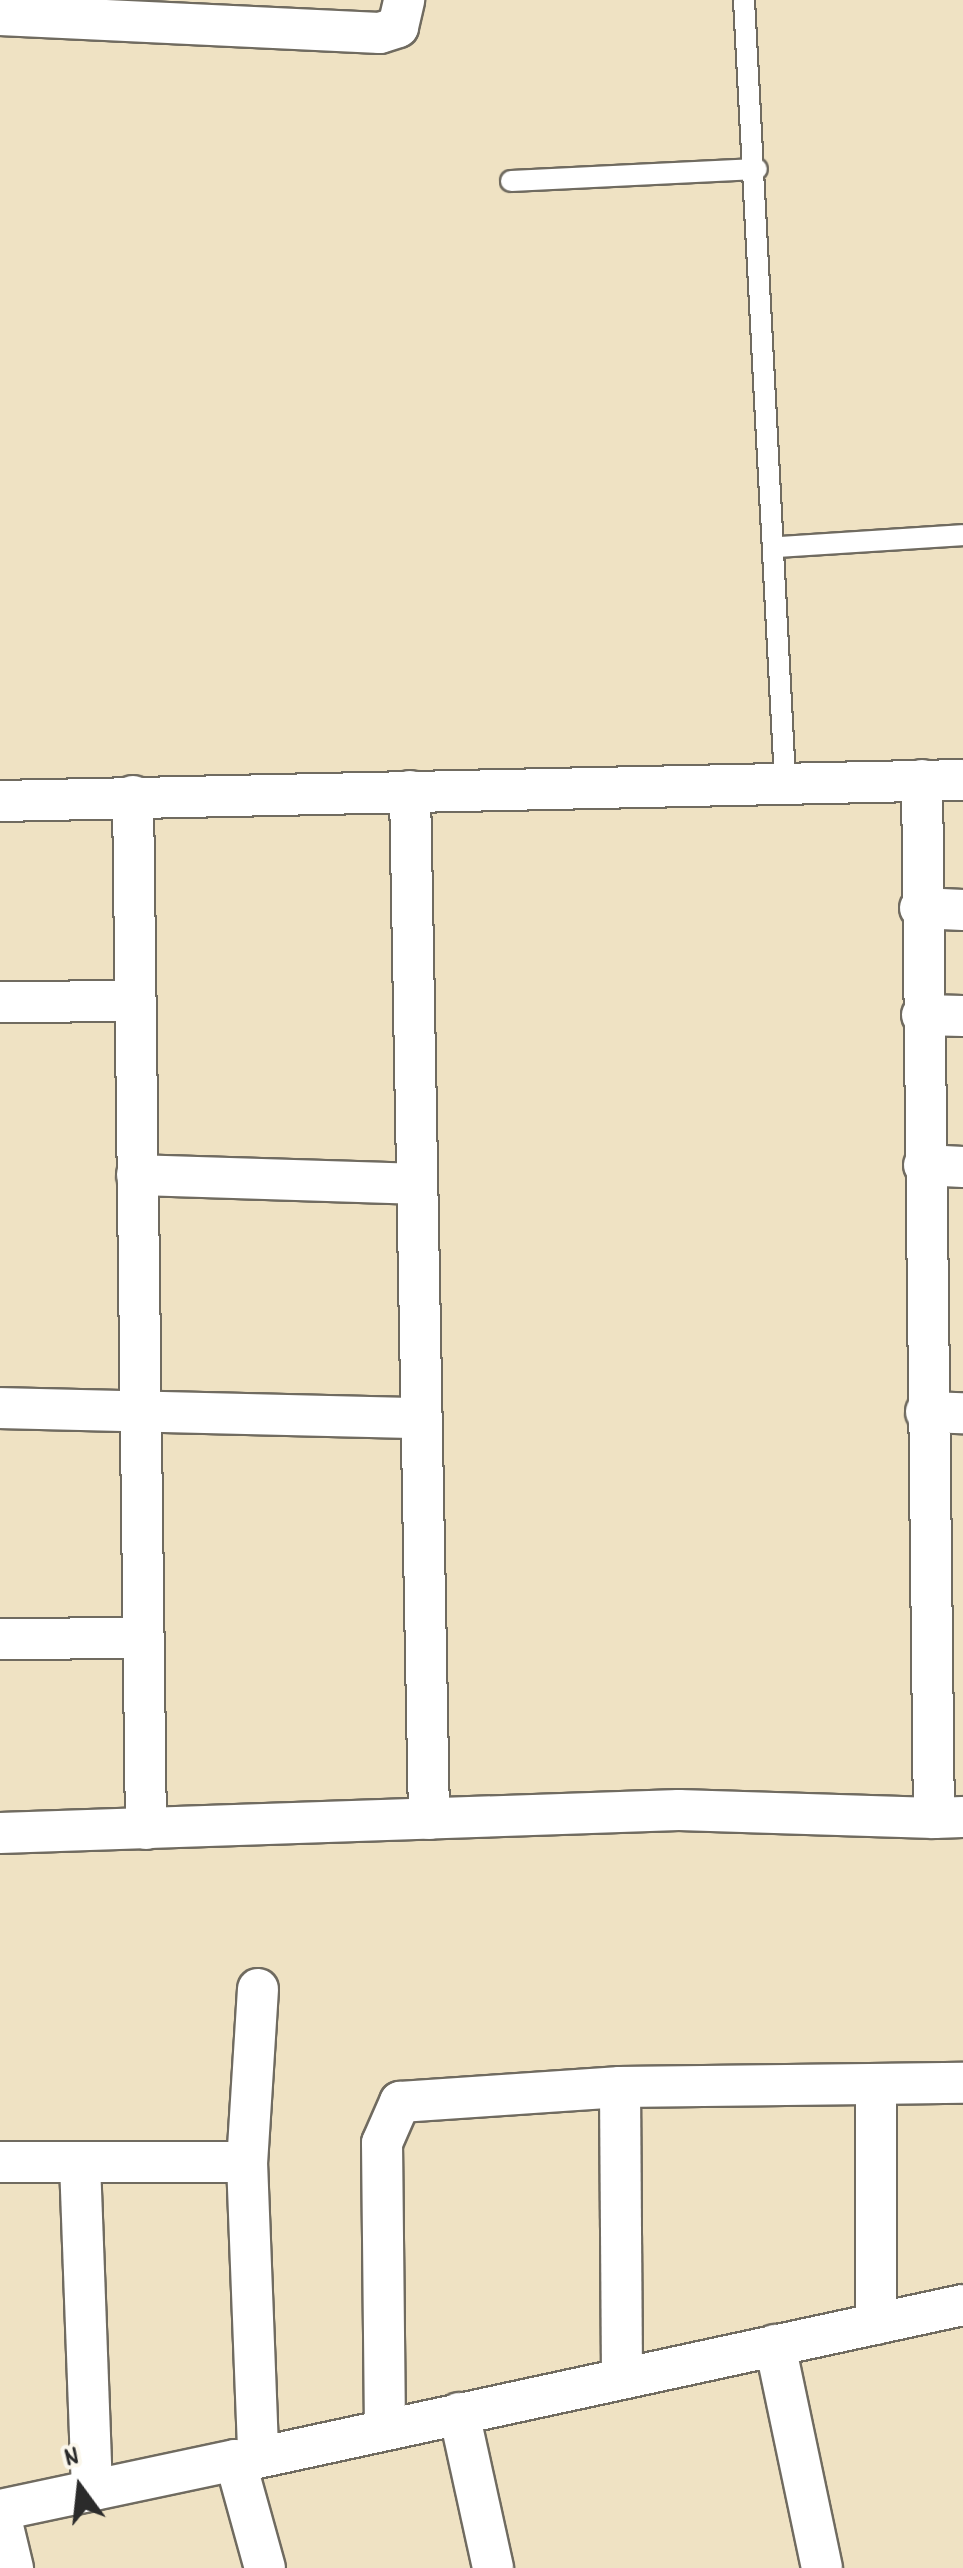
<!DOCTYPE html>
<html>
<head>
<meta charset="utf-8">
<style>
	body { margin:0 }
	#map { position:relative; width:963px; height:2568px; overflow:hidden; background:#efe2c3; font-family:Dekko,sans-serif }
	div>[style] { position:absolute }
	.roads { filter:drop-shadow(2px 0 #706b60) drop-shadow(-2px 0 #706b60) drop-shadow(0 2px #706b60) drop-shadow(0 -2px #706b60) }
	.lane>* { height:20px; margin:-10px; padding:0 10px; transform-origin:10px; border-radius:10px; background:#fff }
	.street>* { height:40px; margin:-20px; padding:0 20px; transform-origin:20px; border-radius:20px; background:#fff }
	span { translate:-50% -50%; white-space:nowrap; text-align:center; line-height:1.15; -webkit-text-stroke:8px #fbf7ec; paint-order:stroke }
	.north { position:absolute; left:30px; top:2438px; width:100px; height:100px; -webkit-text-stroke:8px #fbf7ec; paint-order:stroke; rotate:345deg; font-size:28px; font-weight:700; line-height:40px; text-align:center; color:#2b2b2b }
	.north::after { content:''; display:block; margin:auto; width:35px; height:45px; background:#2b2b2b; clip-path:polygon(50% 0,100% 100%,50% 72%,0 100%) }
</style>
</head>
<body>
<div id="map">
	<div class="roads">
		<div class="lane">
			<div style="left:744px;top:0;width:781px;rotate:86.99deg"></div>
			<div style="left:511px;top:181px;width:246px;rotate:-2.8deg"></div>
			<div style="left:779px;top:547px;width:184px;rotate:-3.7deg"></div>
		</div>
		<div class="street">
			<div style="left:0;top:15px;width:380px;rotate:2.7deg"></div>
			<div style="left:380px;top:33px;width:19px;rotate:-18deg"></div>
			<div style="left:398px;top:27px;width:28px;rotate:-77deg"></div>
			<div style="left:922px;top:780px;width:1038px;rotate:89.34deg"></div>
			<div style="left:934px;top:1818px;width:29px;rotate:-2deg"></div>
			<div style="left:410px;top:791px;width:1028px;rotate:88.94deg"></div>
			<div style="left:133px;top:796px;width:1033px;rotate:89.28deg"></div>
			<div style="left:0;top:801px;width:963px;rotate:-1.25deg"></div>
			<div style="left:920px;top:908px;width:43px;rotate:2.7deg"></div>
			<div style="left:0;top:1002px;width:135px;rotate:-0.4deg"></div>
			<div style="left:922px;top:1015px;width:41px;rotate:1.4deg"></div>
			<div style="left:924px;top:1165px;width:39px;rotate:3deg"></div>
			<div style="left:137px;top:1175px;width:280px;rotate:1.8deg"></div>
			<div style="left:0;top:1408px;width:422px;rotate:1.4deg"></div>
			<div style="left:926px;top:1412px;width:37px;rotate:2deg"></div>
			<div style="left:0;top:1639px;width:143px;rotate:-0.4deg"></div>
			<div style="left:0;top:1833px;width:679px;rotate:-1.94deg"></div>
			<div style="left:679px;top:1810px;width:255px;rotate:1.8deg"></div>
			<div style="left:258px;top:1989px;width:173px;rotate:93.6deg"></div>
			<div style="left:247px;top:2162px;width:291px;rotate:87.8deg"></div>
			<div style="left:620px;top:2087px;width:291px;rotate:89.6deg"></div>
			<div style="left:0;top:2162px;width:247px"></div>
			<div style="left:80px;top:2163px;width:328px;rotate:87.9deg"></div>
			<div style="left:876px;top:2324px;width:240px;rotate:-90deg"></div>
			<div style="left:775px;top:2345px;width:228px;rotate:78.1deg"></div>
			<div style="left:459px;top:2413px;width:159px;rotate:77.6deg"></div>
			<div style="left:385px;top:2429px;width:286px;rotate:-90.6deg"></div>
			<div style="left:382px;top:2143px;width:45px;rotate:-66.3deg"></div>
			<div style="left:400px;top:2102px;width:221px;rotate:-3.9deg"></div>
			<div style="left:620px;top:2087px;width:343px;rotate:-0.7deg"></div>
			<div style="left:239px;top:2462px;width:741px;rotate:-12.24deg"></div>
			<div style="left:0;top:2510px;width:240px;rotate:-12deg"></div>
			<div style="left:235px;top:2460px;width:112px;rotate:74.5deg"></div>
			<div style="left:0;top:2514px;width:56px;rotate:76.5deg"></div>
		</div>
	</div>
	<div class="north">N</div>
</div>
</body>
</html>
